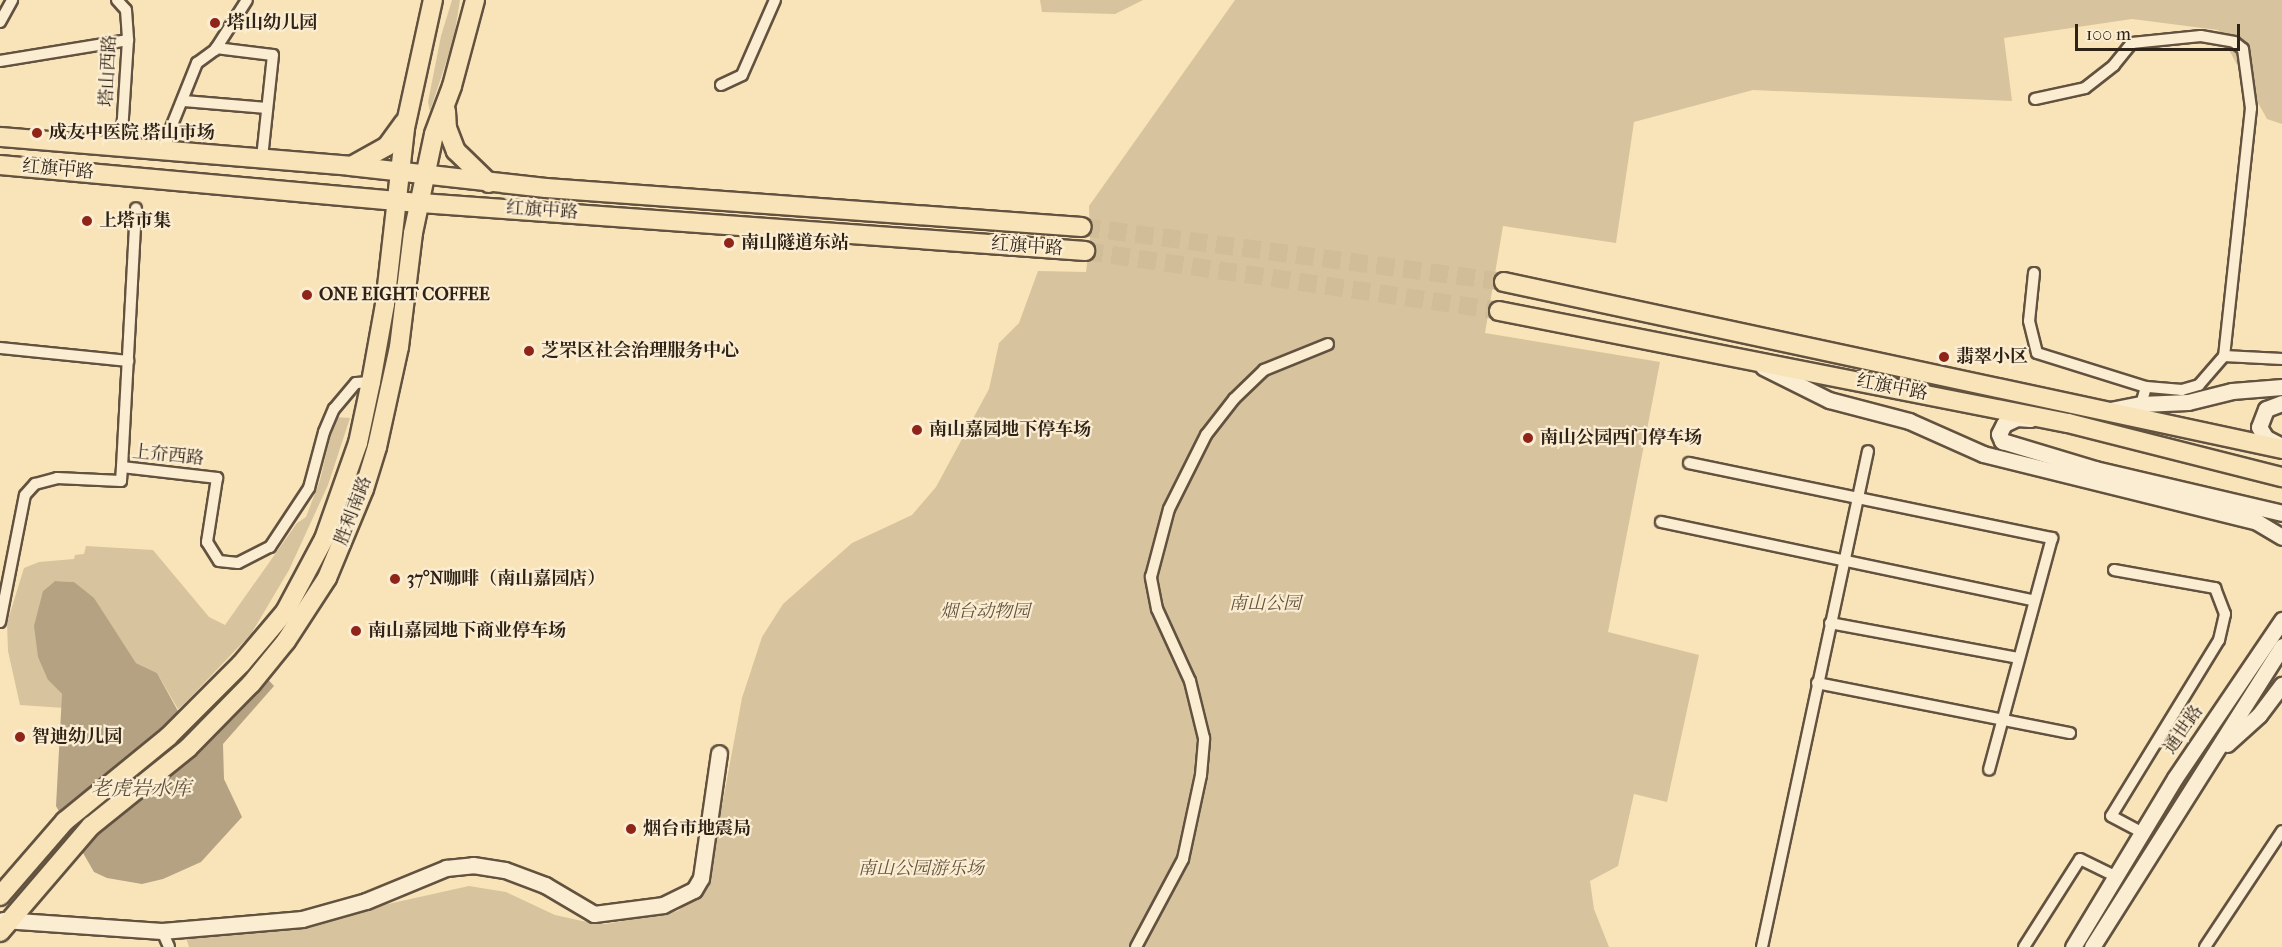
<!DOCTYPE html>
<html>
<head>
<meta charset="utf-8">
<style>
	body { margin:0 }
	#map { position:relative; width:2282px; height:947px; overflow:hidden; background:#f9e4b9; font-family:"IM FELL French Canon","Noto Serif SC",serif }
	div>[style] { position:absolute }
	.green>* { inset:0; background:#d7c39d }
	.water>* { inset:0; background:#b4a282 }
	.primary-tunnel>* { height:18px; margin-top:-9px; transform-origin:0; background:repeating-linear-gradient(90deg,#d1bd98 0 18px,transparent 0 27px) }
	.roads { filter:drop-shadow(2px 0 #62523f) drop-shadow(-2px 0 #62523f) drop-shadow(0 2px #62523f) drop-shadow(0 -2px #62523f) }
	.street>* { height:10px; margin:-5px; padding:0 5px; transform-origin:5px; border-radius:5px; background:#fbedd2 }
	.secondary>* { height:15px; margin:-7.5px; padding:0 7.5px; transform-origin:7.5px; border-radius:7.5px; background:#fbedd2 }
	.primary>* { height:18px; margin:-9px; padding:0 9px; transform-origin:9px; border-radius:9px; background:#f9e4b9 }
	.dots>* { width:16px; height:16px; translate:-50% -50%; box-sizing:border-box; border:3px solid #fbedd2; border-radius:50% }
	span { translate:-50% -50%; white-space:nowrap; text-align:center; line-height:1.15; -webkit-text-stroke:4.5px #fbedd2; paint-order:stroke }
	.poi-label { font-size:18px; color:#2f2216; font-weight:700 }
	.left { translate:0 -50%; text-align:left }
	.street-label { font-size:18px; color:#2f2216 }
	.park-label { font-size:18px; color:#61523e; font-style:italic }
	.water-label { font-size:20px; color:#5e4f3c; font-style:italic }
	.scale { position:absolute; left:2075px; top:24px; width:165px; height:27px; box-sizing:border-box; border:3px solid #2f2216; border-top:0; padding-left:8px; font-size:18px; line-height:21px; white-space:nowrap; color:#2f2216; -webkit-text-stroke:4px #fbedd2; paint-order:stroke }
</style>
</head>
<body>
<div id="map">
	<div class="green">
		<div style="clip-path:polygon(452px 0,460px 0,454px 38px,430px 111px,428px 102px,441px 36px)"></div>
		<div style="clip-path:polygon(1040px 0,1143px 0,1115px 14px,1042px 12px)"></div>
		<div style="clip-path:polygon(1235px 0,2282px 0,2282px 124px,2267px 119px,2218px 30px,2132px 19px,2004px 38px,2012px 101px,1753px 90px,1634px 122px,1616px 243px,1503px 226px,1485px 333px,1660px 362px,1608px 632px,1699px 655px,1667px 802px,1634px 794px,1618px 866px,1590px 881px,1594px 909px,1609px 947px,189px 947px,185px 935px,289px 926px,469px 886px,506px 892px,555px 915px,582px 921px,606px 924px,678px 911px,708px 882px,742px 698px,762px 637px,783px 604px,852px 543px,912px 515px,936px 487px,989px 389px,999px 343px,1019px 323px,1038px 271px,1086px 272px,1090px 240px,1089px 206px)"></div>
		<div style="clip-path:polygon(335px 417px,350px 418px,328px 485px,289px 570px,251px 634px,184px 704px,178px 709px,157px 673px,136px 663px,111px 625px,74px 582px,55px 581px,43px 591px,48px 680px,62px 694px,64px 708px,20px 705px,8px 651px,7px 623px,24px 568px,39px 562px,74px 559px,75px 555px,84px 554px,86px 546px,153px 550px,209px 617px,225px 625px,297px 523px,306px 517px,320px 480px)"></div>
	</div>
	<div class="water">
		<div style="clip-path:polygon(55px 581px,74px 582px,94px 598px,136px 663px,157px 673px,179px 713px,240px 649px,274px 686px,223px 744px,224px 779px,242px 817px,201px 862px,163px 879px,142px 884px,107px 878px,94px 872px,56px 806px,62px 694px,48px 680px,38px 657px,34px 626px,43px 591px)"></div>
	</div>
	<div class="primary-tunnel">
		<div style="left:1082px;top:227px;width:426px;rotate:7.4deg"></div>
		<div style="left:1085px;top:251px;width:418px;rotate:8.2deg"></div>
	</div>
	<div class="roads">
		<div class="street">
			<div style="left:117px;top:0;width:13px;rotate:48deg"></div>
			<div style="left:126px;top:10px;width:30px;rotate:86deg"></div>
			<div style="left:128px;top:40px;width:107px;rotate:93.7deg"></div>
			<div style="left:0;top:22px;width:25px;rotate:-61deg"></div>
			<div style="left:216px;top:48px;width:57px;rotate:7deg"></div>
			<div style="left:273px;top:55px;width:104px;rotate:96.1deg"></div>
			<div style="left:0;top:61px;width:130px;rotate:-9.3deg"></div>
			<div style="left:721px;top:85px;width:23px;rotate:-25deg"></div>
			<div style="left:742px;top:75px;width:82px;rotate:-66.3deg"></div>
			<div style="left:2035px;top:99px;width:51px;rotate:-12.4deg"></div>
			<div style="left:2085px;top:88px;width:37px;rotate:-38deg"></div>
			<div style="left:2114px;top:65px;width:28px;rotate:-51deg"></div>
			<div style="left:2132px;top:43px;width:69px;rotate:-5.8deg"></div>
			<div style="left:2201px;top:36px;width:34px;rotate:10deg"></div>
			<div style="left:2234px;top:42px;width:11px;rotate:38deg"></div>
			<div style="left:2243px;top:49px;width:60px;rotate:82.3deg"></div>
			<div style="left:2251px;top:108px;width:249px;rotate:96.2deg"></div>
			<div style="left:2224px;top:356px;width:38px;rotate:131deg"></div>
			<div style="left:2199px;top:385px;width:18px;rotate:164deg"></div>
			<div style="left:2182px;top:390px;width:36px;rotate:-175deg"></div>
			<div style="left:2146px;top:387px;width:18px;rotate:106deg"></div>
			<div style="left:184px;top:101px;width:83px;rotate:4.8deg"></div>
			<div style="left:166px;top:151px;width:16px;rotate:-83deg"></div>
			<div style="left:168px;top:135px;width:78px;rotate:-68.1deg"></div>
			<div style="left:197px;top:63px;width:22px;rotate:-36deg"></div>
			<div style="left:215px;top:50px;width:59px;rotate:-57.4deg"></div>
			<div style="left:2034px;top:273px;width:48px;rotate:95.9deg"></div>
			<div style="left:2029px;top:321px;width:33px;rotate:76deg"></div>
			<div style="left:2037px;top:353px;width:114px;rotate:17.3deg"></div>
			<div style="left:0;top:348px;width:129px;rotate:5.8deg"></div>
			<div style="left:2224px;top:356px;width:58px;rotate:3deg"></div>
			<div style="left:1689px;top:463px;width:371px;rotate:11.7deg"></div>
			<div style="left:2052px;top:538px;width:240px;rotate:105.2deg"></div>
			<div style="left:122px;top:467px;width:259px;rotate:-86.9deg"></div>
			<div style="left:1661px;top:522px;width:379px;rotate:11.9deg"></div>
			<div style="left:2114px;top:570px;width:103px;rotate:10.1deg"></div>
			<div style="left:2215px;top:588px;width:28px;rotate:69deg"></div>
			<div style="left:2225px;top:614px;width:27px;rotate:103deg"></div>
			<div style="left:2219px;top:640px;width:206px;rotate:121.5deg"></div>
			<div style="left:2111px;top:816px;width:36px;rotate:28deg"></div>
			<div style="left:0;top:622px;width:129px;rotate:-78.9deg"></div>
			<div style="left:25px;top:495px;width:15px;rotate:-48deg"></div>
			<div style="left:35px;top:484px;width:23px;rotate:-15deg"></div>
			<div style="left:57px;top:478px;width:64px;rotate:2.7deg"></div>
			<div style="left:121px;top:481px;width:14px;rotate:-86deg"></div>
			<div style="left:122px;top:467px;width:96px;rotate:6.6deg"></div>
			<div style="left:217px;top:478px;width:65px;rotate:98.9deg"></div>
			<div style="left:207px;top:542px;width:22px;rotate:58deg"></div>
			<div style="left:219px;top:561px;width:19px;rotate:6deg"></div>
			<div style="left:238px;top:563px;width:36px;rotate:-27deg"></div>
			<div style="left:270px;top:547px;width:71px;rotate:-56.5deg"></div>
			<div style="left:309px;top:488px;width:58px;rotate:-75deg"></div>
			<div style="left:324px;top:432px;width:25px;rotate:-67deg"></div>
			<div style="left:334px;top:409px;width:34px;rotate:-50deg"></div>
			<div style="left:356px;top:383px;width:15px;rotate:-4deg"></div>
			<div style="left:1830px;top:623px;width:191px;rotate:10.5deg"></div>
			<div style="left:1817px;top:683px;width:258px;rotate:11.2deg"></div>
			<div style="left:162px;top:931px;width:17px;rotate:66deg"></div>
			<div style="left:1136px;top:947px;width:100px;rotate:-61.9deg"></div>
			<div style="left:1183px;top:859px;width:86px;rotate:-77.9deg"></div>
			<div style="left:1201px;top:775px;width:37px;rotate:-85deg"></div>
			<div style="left:1204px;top:738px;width:59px;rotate:-103.8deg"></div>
			<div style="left:1190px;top:681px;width:79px;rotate:-114.6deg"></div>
			<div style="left:1157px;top:609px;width:33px;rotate:-101deg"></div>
			<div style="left:1151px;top:577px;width:70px;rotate:-75.2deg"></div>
			<div style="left:1169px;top:509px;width:83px;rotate:-63.4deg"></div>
			<div style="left:1206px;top:435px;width:46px;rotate:-52.1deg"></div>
			<div style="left:1234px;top:399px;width:42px;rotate:-44deg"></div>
			<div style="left:1264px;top:370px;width:69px;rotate:-22.1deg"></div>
			<div style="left:1762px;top:947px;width:507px;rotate:-77.94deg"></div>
			<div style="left:2024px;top:947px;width:104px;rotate:-57.5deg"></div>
			<div style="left:2080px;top:859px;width:41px;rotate:25.9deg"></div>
			<div style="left:2205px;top:947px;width:139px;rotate:-56.4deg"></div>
		</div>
		<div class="secondary">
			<div style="left:1763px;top:367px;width:74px;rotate:26.6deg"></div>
			<div style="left:1829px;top:400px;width:83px;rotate:14.7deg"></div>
			<div style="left:1909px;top:421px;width:81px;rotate:24deg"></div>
			<div style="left:1983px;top:454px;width:282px;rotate:13.9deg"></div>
			<div style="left:2257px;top:522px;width:29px;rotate:31deg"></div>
			<div style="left:2282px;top:403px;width:17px;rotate:159deg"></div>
			<div style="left:2266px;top:409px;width:19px;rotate:111deg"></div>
			<div style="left:2259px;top:427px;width:13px;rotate:58deg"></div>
			<div style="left:2266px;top:438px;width:18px;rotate:27deg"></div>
			<div style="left:2110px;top:410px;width:32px;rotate:-11deg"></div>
			<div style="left:2141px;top:404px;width:47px;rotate:-2.4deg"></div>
			<div style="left:2188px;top:402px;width:45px;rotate:-14deg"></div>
			<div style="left:2232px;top:391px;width:50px;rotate:-4.6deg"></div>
			<div style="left:2030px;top:419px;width:13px;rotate:-176deg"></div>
			<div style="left:2017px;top:418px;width:14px;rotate:155deg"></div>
			<div style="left:2004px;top:424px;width:11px;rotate:117deg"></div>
			<div style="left:1999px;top:434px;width:8px;rotate:67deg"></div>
			<div style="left:2002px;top:441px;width:97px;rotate:16.8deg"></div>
			<div style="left:2095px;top:469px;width:192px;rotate:13.2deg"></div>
			<div style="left:2227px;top:744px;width:43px;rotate:-42.2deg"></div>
			<div style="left:2259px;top:715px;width:38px;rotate:-53deg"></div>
			<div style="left:3px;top:920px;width:159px;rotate:4deg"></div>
			<div style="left:162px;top:931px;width:141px;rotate:-4.9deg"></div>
			<div style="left:302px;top:919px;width:66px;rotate:-15.7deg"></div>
			<div style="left:366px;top:901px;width:87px;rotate:-22.4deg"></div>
			<div style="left:446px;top:868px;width:27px;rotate:-6deg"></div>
			<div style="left:473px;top:865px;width:32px;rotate:9deg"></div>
			<div style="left:505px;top:870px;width:43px;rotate:20.6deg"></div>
			<div style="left:545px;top:885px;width:57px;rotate:30.6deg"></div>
			<div style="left:594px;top:914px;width:70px;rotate:-7.4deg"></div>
			<div style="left:663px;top:905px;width:34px;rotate:-26deg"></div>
			<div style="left:694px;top:890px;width:14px;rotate:-60deg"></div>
			<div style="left:701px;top:878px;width:126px;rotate:-81.8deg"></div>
			<div style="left:2073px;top:947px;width:197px;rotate:-58.9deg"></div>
			<div style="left:2175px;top:778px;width:191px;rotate:-55.9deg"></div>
			<div style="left:2092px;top:947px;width:356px;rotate:-57.7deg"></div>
		</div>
		<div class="primary">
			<div style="left:446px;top:111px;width:17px;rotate:87deg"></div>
			<div style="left:447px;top:128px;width:25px;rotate:69deg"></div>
			<div style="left:456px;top:151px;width:46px;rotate:44.1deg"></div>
			<div style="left:0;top:137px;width:351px;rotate:4.7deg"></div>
			<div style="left:350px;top:166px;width:197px;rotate:6.4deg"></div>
			<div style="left:546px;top:188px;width:537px;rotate:4.16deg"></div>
			<div style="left:0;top:165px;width:423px;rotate:5.2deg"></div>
			<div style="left:421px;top:203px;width:666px;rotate:4.13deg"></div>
			<div style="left:353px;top:165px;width:39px;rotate:-29deg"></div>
			<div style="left:387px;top:146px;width:29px;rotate:-54deg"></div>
			<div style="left:1504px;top:282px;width:796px;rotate:12.11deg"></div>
			<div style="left:1499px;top:311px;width:580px;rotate:11.14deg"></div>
			<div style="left:2068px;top:423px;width:221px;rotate:14.2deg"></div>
			<div style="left:0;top:896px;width:99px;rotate:-49.1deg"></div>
			<div style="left:65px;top:821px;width:133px;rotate:-39.2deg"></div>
			<div style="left:168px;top:737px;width:103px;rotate:-45deg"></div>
			<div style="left:241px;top:664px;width:68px;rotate:-49.8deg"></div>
			<div style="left:285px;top:612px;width:83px;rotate:-61.9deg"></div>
			<div style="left:324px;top:539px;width:102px;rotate:-70.5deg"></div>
			<div style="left:358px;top:443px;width:62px;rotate:-78deg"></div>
			<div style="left:371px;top:382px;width:79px;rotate:-79.8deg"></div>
			<div style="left:385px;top:304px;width:177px;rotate:-83.5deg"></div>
			<div style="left:405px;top:128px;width:131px;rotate:-77.7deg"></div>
			<div style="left:0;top:932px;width:140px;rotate:-49.4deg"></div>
			<div style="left:91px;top:826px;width:124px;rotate:-38.8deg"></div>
			<div style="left:188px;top:748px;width:90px;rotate:-45.5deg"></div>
			<div style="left:251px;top:684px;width:55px;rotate:-50.9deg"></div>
			<div style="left:286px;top:641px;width:75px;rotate:-56.9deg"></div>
			<div style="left:327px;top:578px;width:96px;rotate:-67.4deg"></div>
			<div style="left:364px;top:489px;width:44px;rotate:-72.8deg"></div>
			<div style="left:377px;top:447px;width:102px;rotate:-77.6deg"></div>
			<div style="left:399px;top:347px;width:115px;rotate:-83deg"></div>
			<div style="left:413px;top:233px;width:101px;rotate:-78deg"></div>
			<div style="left:434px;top:134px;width:51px;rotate:-69.4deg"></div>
			<div style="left:452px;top:86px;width:89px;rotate:-75deg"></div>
		</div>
	</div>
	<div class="dots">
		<div style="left:215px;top:23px;background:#8f2418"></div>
		<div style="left:37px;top:133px;background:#8f2418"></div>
		<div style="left:87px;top:221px;background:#8f2418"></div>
		<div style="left:729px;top:243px;background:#8f2418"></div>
		<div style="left:307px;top:295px;background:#8f2418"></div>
		<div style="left:529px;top:351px;background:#8f2418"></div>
		<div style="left:1944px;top:357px;background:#8f2418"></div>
		<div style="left:917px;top:430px;background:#8f2418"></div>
		<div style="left:1528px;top:438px;background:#8f2418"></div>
		<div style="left:395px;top:579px;background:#8f2418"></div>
		<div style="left:356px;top:631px;background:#8f2418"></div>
		<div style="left:20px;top:737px;background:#8f2418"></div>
		<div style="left:631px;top:829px;background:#8f2418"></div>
	</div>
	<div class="poi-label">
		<span class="left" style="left:227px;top:23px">塔山幼儿园</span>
		<span class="left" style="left:49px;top:133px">成友中医院 塔山市场</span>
		<span class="left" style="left:99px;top:221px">上塔市集</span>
		<span class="left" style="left:741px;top:243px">南山隧道东站</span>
		<span class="left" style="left:319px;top:295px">ONE EIGHT COFFEE</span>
		<span class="left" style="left:541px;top:351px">芝罘区社会治理服务中心</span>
		<span class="left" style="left:1956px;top:357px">翡翠小区</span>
		<span class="left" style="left:929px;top:430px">南山嘉园地下停车场</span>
		<span class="left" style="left:1540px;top:438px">南山公园西门停车场</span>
		<span class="left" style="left:407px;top:579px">37°N咖啡（南山嘉园店）</span>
		<span class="left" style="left:368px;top:631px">南山嘉园地下商业停车场</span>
		<span class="left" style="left:32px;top:737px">智迪幼儿园</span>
		<span class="left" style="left:643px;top:829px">烟台市地震局</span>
	</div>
	<div class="street-label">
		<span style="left:109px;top:71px;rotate:-87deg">塔山西路</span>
		<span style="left:58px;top:170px;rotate:5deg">红旗中路</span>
		<span style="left:542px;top:211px;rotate:4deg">红旗中路</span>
		<span style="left:1027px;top:247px;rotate:4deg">红旗中路</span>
		<span style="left:1892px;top:388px;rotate:11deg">红旗中路</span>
		<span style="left:168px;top:456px;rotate:6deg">上夼西路</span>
		<span style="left:354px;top:511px;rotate:-69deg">胜利南路</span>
		<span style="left:2184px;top:730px;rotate:-55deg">通世路</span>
	</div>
	<div class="park-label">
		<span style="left:1265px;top:604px">南山公园</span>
		<span style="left:985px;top:612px">烟台动物园</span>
		<span style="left:921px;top:869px">南山公园游乐场</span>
	</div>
	<div class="water-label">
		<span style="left:141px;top:788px">老虎岩水库</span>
	</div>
	<div class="scale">100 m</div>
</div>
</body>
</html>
